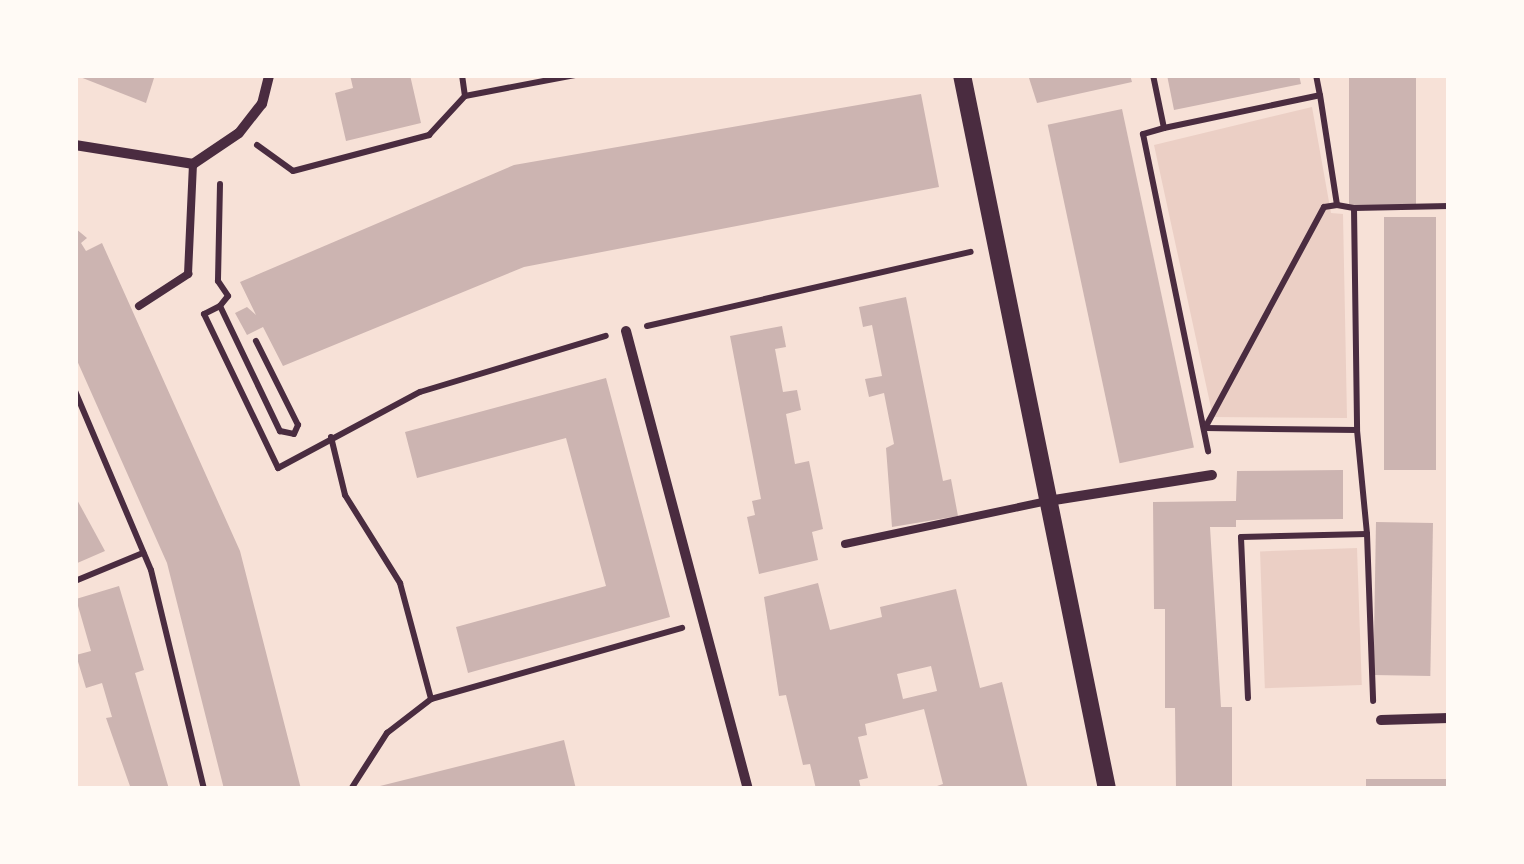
<!DOCTYPE html>
<html>
<head>
<meta charset="utf-8">
<style>
	body { margin:0 }
	#map { position:relative; width:1524px; height:864px; overflow:hidden; background:#f7e1d7; font-family:"IBM Plex Sans",sans-serif }
	div>[style] { position:absolute }
	.green>* { inset:0; background:#ebcfc5; transform-origin:0 0 }
	.building>* { inset:0; background:#ccb4b1; transform-origin:0 0 }
	.path>* { height:6px; margin:-3px; padding:0 3px; transform-origin:3px; border-radius:3px; background:#4a2c40 }
	.service>* { height:8px; margin:-4px; padding:0 4px; transform-origin:4px; border-radius:4px; background:#4a2c40 }
	.minor>* { height:10px; margin:-5px; padding:0 5px; transform-origin:5px; border-radius:5px; background:#4a2c40 }
	.tertiary>* { height:18px; margin:-9px; padding:0 9px; transform-origin:9px; border-radius:9px; background:#4a2c40 }
	span { translate:-50% -50%; white-space:nowrap; text-align:center; line-height:1.15; -webkit-text-stroke:8px #fffaf5; paint-order:stroke }
	.frame { position:absolute; inset:0; border:78px solid #fffaf5; pointer-events:none }
</style>
</head>
<body>
<div id="map">
	<div class="green">
		<div style="clip-path:polygon(1312px 107px,1331px 213px,1343px 214px,1347px 418px,1213px 417px,1154px 145px)"></div>
		<div style="left:1357px;top:548px;width:137px;height:97px;rotate:88deg"></div>
	</div>
	<div class="building">
		<div style="clip-path:polygon(75px 75px,155px 75px,146px 103px)"></div>
		<div style="clip-path:polygon(350px 75px,410px 75px,421px 123px,346px 141px,335px 93px,353px 88px)"></div>
		<div style="clip-path:polygon(1028px 75px,1130px 75px,1132px 82px,1037px 103px)"></div>
		<div style="clip-path:polygon(1167px 75px,1299px 75px,1301px 84px,1174px 110px)"></div>
		<div style="left:1349px;top:75px;width:67px;height:132px"></div>
		<div style="clip-path:polygon(921px 94px,939px 187px,524px 267px,283px 366px,263px 327px,247px 335px,235px 313px,247px 307px,256px 315px,240px 282px,514px 165px)"></div>
		<div style="left:1122px;top:109px;width:346px;height:76px;rotate:78deg"></div>
		<div style="left:1384px;top:217px;width:52px;height:253px"></div>
		<div style="clip-path:polygon(75px 228px,87px 238px,81px 243px,86px 251px,102px 243px,240px 551px,301px 789px,224px 789px,167px 563px,75px 356px)"></div>
		<div style="clip-path:polygon(906px 297px,943px 481px,951px 479px,958px 516px,892px 527px,886px 448px,894px 444px,884px 393px,869px 397px,865px 379px,882px 376px,872px 325px,863px 327px,859px 307px)"></div>
		<div style="clip-path:polygon(782px 326px,786px 347px,775px 349px,783px 392px,797px 390px,801px 410px,786px 414px,795px 464px,809px 461px,823px 529px,812px 532px,818px 560px,759px 574px,747px 517px,755px 515px,752px 501px,761px 499px,730px 336px)"></div>
		<div style="clip-path:polygon(606px 378px,670px 617px,468px 673px,456px 627px,606px 586px,566px 438px,417px 478px,405px 432px)"></div>
		<div style="clip-path:polygon(1343px 470px,1343px 519px,1236px 520px,1236px 527px,1210px 527px,1221px 707px,1232px 707px,1232px 789px,1176px 789px,1175px 708px,1165px 708px,1165px 609px,1154px 609px,1153px 502px,1236px 501px,1237px 471px)"></div>
		<div style="clip-path:polygon(75px 496px,105px 551px,75px 564px)"></div>
		<div style="left:1376px;top:522px;width:57px;height:153px;rotate:1deg"></div>
		<div style="clip-path:polygon(evenodd,818px 583px,830px 630px,882px 617px,880px 607px,956px 589px,980px 688px,1002px 682px,1028px 789px,928px 789px,943px 784px,924px 709px,865px 724px,867px 735px,858px 737px,868px 778px,859px 780px,861px 789px,816px 789px,810px 764px,803px 765px,786px 695px,779px 696px,764px 597px,818px 583px,931px 666px,937px 691px,903px 699px,897px 674px,931px 666px)"></div>
		<div style="clip-path:polygon(119px 586px,144px 670px,135px 673px,169px 789px,131px 789px,106px 718px,112px 717px,102px 683px,86px 688px,76px 655px,91px 651px,76px 599px)"></div>
		<div style="clip-path:polygon(564px 740px,576px 789px,381px 789px,380px 786px)"></div>
		<div style="left:1366px;top:779px;width:83px;height:10px"></div>
	</div>
	<div class="path">
		<div style="left:462px;top:75px;width:21px;rotate:82deg"></div>
		<div style="left:1153px;top:75px;width:54px;rotate:78.3deg"></div>
		<div style="left:1164px;top:128px;width:22px;rotate:164deg"></div>
		<div style="left:1143px;top:134px;width:324px;rotate:78.4deg"></div>
		<div style="left:1316px;top:75px;width:20px;rotate:79deg"></div>
		<div style="left:1164px;top:128px;width:159px;rotate:-11.9deg"></div>
		<div style="left:1320px;top:95px;width:111px;rotate:81.2deg"></div>
		<div style="left:1337px;top:205px;width:17px;rotate:10deg"></div>
		<div style="left:1354px;top:208px;width:222px;rotate:89.2deg"></div>
		<div style="left:257px;top:145px;width:44px;rotate:35.8deg"></div>
		<div style="left:293px;top:171px;width:141px;rotate:-14.8deg"></div>
		<div style="left:429px;top:135px;width:53px;rotate:-47.3deg"></div>
		<div style="left:465px;top:96px;width:112px;rotate:-10.8deg"></div>
		<div style="left:220px;top:184px;width:97px;rotate:91.2deg"></div>
		<div style="left:218px;top:281px;width:18px;rotate:56deg"></div>
		<div style="left:228px;top:296px;width:13px;rotate:129deg"></div>
		<div style="left:220px;top:306px;width:139px;rotate:64.4deg"></div>
		<div style="left:280px;top:431px;width:14px;rotate:12deg"></div>
		<div style="left:294px;top:434px;width:10px;rotate:-66deg"></div>
		<div style="left:298px;top:425px;width:94px;rotate:-116.6deg"></div>
		<div style="left:1337px;top:205px;width:13px;rotate:171deg"></div>
		<div style="left:1324px;top:207px;width:251px;rotate:118.3deg"></div>
		<div style="left:1205px;top:428px;width:152px;rotate:0.8deg"></div>
		<div style="left:1357px;top:430px;width:104px;rotate:84.5deg"></div>
		<div style="left:1354px;top:208px;width:95px;rotate:-1.2deg"></div>
		<div style="left:220px;top:306px;width:18px;rotate:153deg"></div>
		<div style="left:204px;top:314px;width:171px;rotate:64.3deg"></div>
		<div style="left:278px;top:468px;width:161px;rotate:-28.2deg"></div>
		<div style="left:420px;top:392px;width:194px;rotate:-16.8deg"></div>
		<div style="left:647px;top:326px;width:332px;rotate:-12.9deg"></div>
		<div style="left:75px;top:391px;width:194px;rotate:67deg"></div>
		<div style="left:151px;top:570px;width:225px;rotate:76.4deg"></div>
		<div style="left:331px;top:437px;width:60px;rotate:76.4deg"></div>
		<div style="left:345px;top:495px;width:104px;rotate:58deg"></div>
		<div style="left:400px;top:583px;width:120px;rotate:75deg"></div>
		<div style="left:431px;top:699px;width:261px;rotate:-15.8deg"></div>
		<div style="left:75px;top:581px;width:74px;rotate:-22.4deg"></div>
		<div style="left:1248px;top:698px;width:161px;rotate:-92.5deg"></div>
		<div style="left:1241px;top:537px;width:126px;rotate:-1.4deg"></div>
		<div style="left:1367px;top:534px;width:167px;rotate:87.9deg"></div>
		<div style="left:351px;top:789px;width:67px;rotate:-57.3deg"></div>
		<div style="left:387px;top:733px;width:56px;rotate:-37.7deg"></div>
	</div>
	<div class="service">
		<div style="left:139px;top:306px;width:59px;rotate:-33.1deg"></div>
		<div style="left:188px;top:274px;width:110px;rotate:-87.4deg"></div>
		<div style="left:845px;top:544px;width:208px;rotate:-12deg"></div>
	</div>
	<div class="minor">
		<div style="left:75px;top:145px;width:120px;rotate:9.1deg"></div>
		<div style="left:193px;top:164px;width:55px;rotate:-34deg"></div>
		<div style="left:239px;top:133px;width:37px;rotate:-52deg"></div>
		<div style="left:262px;top:104px;width:30px;rotate:-76deg"></div>
		<div style="left:626px;top:331px;width:474px;rotate:75.1deg"></div>
		<div style="left:1048px;top:501px;width:166px;rotate:-9deg"></div>
		<div style="left:1381px;top:720px;width:68px;rotate:-1.7deg"></div>
	</div>
	<div class="tertiary">
		<div style="left:962px;top:75px;width:729px;rotate:78.52deg"></div>
	</div>
	<div class="frame"></div>
</div>
</body>
</html>
